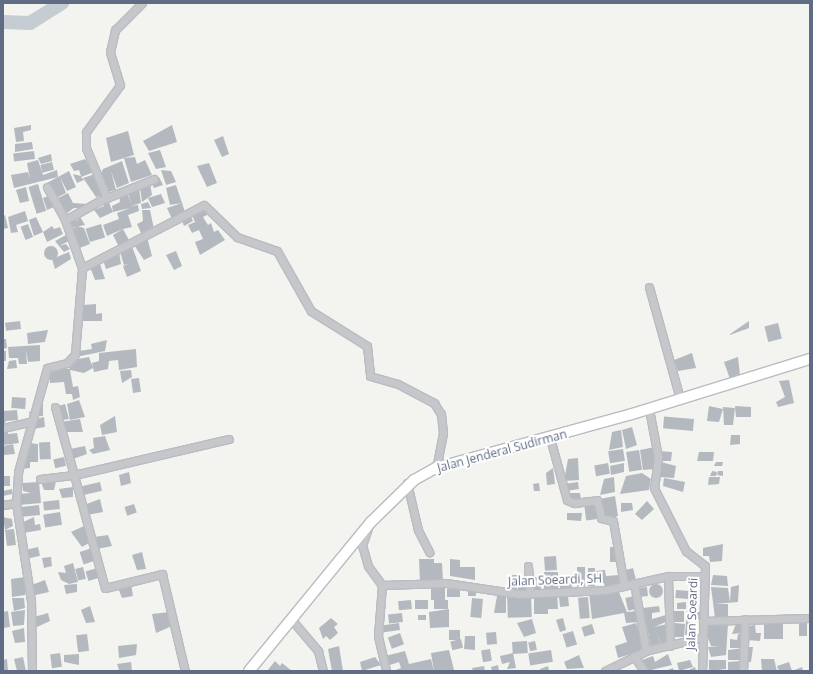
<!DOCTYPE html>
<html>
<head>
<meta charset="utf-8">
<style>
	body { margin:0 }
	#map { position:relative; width:813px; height:674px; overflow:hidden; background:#f3f4ef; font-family:"Open Sans",sans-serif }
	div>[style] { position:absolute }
	.river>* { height:14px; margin:-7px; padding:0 7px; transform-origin:7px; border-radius:7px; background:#c5cdd3 }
	.building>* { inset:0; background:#b4b9bf; transform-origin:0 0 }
	.round { border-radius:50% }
	.roads { filter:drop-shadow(1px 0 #b9bcc1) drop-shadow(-1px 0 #b9bcc1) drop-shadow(0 1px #b9bcc1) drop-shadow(0 -1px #b9bcc1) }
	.street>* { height:7px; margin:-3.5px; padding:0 3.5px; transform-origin:3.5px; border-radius:3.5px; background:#c5c7cb }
	.secondary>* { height:10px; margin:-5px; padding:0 5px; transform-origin:5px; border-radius:5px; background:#fff }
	span { translate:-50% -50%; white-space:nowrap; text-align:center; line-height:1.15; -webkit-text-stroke:4px #fff; paint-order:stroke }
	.street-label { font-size:12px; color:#606c83 }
	.frame { position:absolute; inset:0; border:4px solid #606c83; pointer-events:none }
</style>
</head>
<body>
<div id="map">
	<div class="river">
		<div style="left:3px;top:22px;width:27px;rotate:2deg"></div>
		<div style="left:30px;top:23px;width:38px;rotate:-32deg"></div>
	</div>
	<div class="building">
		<div style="clip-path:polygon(31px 125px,31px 130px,23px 132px,24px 141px,16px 142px,14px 128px)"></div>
		<div style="clip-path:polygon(172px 125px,177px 142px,149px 151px,143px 141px)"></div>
		<div style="clip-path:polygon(128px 131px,134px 155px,111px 162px,106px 138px)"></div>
		<div style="clip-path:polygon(223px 136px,229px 154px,222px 157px,214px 140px)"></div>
		<div style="clip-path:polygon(32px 142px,33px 149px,15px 152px,15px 144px)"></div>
		<div style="clip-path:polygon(160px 150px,166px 167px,156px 169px,148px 153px)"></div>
		<div style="left:34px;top:151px;width:8px;height:21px;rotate:83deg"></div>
		<div style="clip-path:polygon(51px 154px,52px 161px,41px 164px,38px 158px)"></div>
		<div style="clip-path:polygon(135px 157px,137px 164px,145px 160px,152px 175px,131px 182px,124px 158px)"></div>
		<div style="clip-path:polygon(85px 159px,94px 172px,81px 177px,84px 180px,77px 183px,73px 174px,81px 176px,79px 170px,74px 171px,70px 164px)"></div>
		<div style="clip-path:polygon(38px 160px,43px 175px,57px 170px,58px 177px,14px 188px,11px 175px,28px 172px,30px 179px,27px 163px)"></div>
		<div style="clip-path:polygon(122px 161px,129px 183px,117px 188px,111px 171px,116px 190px,107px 192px,100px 175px,103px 169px)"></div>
		<div style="left:52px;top:162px;width:8px;height:12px;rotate:76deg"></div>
		<div style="clip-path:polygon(209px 163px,217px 183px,207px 187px,197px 166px)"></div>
		<div style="clip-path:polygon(161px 170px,171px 171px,176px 182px,166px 185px)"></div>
		<div style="clip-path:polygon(69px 171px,76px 187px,67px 191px,60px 177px,66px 193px,56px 198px,47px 183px)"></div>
		<div style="clip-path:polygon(95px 174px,104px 195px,96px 197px,83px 178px)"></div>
		<div style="clip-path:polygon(159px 177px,163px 185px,154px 188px,151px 182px)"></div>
		<div style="clip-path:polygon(150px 183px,152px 195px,142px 202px,140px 187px)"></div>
		<div style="left:38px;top:184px;width:28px;height:10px;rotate:73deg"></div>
		<div style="clip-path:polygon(176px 185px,185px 212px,172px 219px,167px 208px,182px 203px,170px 205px,166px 188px)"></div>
		<div style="clip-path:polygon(26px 187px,29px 201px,20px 203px,16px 190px)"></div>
		<div style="clip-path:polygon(139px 188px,141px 203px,131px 206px,138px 205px,139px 211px,128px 215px,132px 227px,123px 229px,130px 242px,119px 247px,113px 235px,123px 229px,107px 236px,103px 225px,119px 219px,117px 213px,130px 208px,113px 212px,112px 206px,120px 202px,119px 194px,127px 191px,131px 204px,128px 191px)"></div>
		<div style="clip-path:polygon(68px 193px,73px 203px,87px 204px,83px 209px,74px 208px,63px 216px,56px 199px)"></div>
		<div style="clip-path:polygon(161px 194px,165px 203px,152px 207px,148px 198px)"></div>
		<div style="clip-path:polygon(51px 195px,56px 206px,47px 210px,43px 198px)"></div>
		<div style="clip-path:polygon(107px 198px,113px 212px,100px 218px,94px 210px,104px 206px,102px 201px)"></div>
		<div style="clip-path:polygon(148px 202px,151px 208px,142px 209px,141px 204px)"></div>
		<div style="clip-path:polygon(204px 206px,207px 215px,203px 217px,208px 225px,211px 223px,214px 232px,218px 230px,225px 240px,200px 255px,195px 242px,203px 239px,199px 230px,192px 233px,188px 225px,195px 222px,191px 213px)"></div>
		<div style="clip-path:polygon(142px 210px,150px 210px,154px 229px,142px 235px,137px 224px,143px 221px)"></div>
		<div style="clip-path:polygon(25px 211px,28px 221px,16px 225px,18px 232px,11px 233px,8px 217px)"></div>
		<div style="clip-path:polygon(190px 214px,193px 221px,184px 226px,181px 218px)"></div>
		<div style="clip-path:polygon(5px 215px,8px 228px,3px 229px,3px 216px)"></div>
		<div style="clip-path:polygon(79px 215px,85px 225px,70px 228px,67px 222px,73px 217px,77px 221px)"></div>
		<div style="clip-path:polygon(36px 217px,43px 232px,34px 236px,29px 220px)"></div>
		<div style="left:28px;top:224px;width:14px;height:8px;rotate:69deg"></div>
		<div style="left:101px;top:224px;width:14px;height:16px;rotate:73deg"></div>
		<div style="clip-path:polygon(52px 226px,54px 229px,60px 227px,63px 234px,47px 242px,43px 232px)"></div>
		<div style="clip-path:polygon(77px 226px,84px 228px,90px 244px,77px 249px,72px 229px)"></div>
		<div style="clip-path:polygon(66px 235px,69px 241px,59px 246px,66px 244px,70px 249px,64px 252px,59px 246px,55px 241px)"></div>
		<div style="clip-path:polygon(147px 237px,152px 256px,144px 260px,134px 245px)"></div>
		<div class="round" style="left:44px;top:246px;width:14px;height:14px"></div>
		<div style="clip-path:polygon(132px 246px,141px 271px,127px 277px,123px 266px,129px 264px,124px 265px,120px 252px)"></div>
		<div style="clip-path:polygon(176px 251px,182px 266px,174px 270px,166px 255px)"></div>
		<div style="clip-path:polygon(69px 252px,71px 259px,55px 269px,52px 259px)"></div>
		<div style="clip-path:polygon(119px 252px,121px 264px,106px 269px,103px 260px)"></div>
		<div style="clip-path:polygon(100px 264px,105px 279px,95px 280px,90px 267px)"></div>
		<div style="clip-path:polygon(96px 304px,96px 314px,102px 313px,102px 321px,81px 321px,83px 305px)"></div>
		<div style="left:20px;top:321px;width:8px;height:15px;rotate:83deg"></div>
		<div style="clip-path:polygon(749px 321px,749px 328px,730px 335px,730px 334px)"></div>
		<div style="left:778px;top:323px;width:16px;height:14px;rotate:76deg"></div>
		<div style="clip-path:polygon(48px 330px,45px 342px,28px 344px,27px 333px)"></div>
		<div style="clip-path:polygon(3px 339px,6px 339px,7px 348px,3px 349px)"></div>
		<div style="clip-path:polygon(107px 340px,105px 351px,76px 357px,79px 351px,92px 349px,91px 344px)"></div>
		<div style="clip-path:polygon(40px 345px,40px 361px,28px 362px,26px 350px,27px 364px,19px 364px,18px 358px,9px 358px,8px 347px)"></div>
		<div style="clip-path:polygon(136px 349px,137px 367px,119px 370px,118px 360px,109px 361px,108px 369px,94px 372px,93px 368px,84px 373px,70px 370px,73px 387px,78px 386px,80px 397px,73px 400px,72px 394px,66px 394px,64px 382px,50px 383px,49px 368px,69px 369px,78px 359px,89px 357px,93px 368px,92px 363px,99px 361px,99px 353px)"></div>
		<div style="left:3px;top:351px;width:3px;height:10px"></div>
		<div style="clip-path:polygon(692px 353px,696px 368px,678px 371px,674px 360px)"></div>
		<div style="clip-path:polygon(738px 357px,740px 375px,730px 379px,724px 362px)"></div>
		<div style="clip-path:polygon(16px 360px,17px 368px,7px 369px,9px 361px)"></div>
		<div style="clip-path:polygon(131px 370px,132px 377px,122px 383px,120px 371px)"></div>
		<div style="left:139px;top:378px;width:14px;height:8px;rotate:82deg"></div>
		<div style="clip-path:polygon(789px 380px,794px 403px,778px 407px,776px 402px,785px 397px,779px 381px)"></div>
		<div style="left:12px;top:397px;width:14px;height:11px;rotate:4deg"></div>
		<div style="clip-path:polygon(79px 400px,85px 417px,70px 420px,67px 404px)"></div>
		<div style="clip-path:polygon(43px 402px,43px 416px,30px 417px,29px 412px,35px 410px,33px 403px)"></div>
		<div style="clip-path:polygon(65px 404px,69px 419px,62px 420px,55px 407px)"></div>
		<div style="clip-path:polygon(709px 406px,723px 409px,719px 422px,707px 421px)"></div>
		<div style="clip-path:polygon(735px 406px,751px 407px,751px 417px,736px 417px)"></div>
		<div style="clip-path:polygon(723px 407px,735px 408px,733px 425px,724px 425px)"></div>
		<div style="clip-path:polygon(17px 410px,18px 420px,6px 421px,3px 426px,3px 411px)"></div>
		<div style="clip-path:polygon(115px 416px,117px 432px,102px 435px,100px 425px)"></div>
		<div style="clip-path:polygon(44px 417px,45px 427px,33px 429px,32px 420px)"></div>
		<div style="clip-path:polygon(80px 419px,83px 432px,66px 432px,61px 422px)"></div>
		<div style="left:694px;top:419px;width:12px;height:30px;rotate:95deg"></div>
		<div style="clip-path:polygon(632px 427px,637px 445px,626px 449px,622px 430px)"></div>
		<div style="clip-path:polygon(8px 429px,8px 434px,17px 433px,19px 443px,3px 445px,3px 430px)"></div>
		<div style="clip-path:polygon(621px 430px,623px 447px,609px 450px,612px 432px)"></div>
		<div style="clip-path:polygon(731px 435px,740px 435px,740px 444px,730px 445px)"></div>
		<div style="clip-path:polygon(105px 436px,110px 450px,93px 454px,89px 450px,94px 448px,93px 438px)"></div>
		<div style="left:50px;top:442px;width:17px;height:11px;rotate:87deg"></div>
		<div style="clip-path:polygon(29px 443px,38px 444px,38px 462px,30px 462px,30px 468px,20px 469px)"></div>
		<div style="clip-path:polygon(13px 444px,15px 454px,4px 455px,3px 446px)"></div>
		<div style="clip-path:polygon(85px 446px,87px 454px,73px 459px,70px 449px)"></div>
		<div style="clip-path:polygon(655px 447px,655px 469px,643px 470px,640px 450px)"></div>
		<div style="left:623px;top:449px;width:12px;height:15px;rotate:81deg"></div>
		<div style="left:639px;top:450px;width:20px;height:13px;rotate:81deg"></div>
		<div style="clip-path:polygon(659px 451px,672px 452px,671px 461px,659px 461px)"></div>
		<div style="clip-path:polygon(699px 452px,714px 452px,713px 461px,697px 461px)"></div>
		<div style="left:64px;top:457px;width:9px;height:11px;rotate:77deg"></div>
		<div style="clip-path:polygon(578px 458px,579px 480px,564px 481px,568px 459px)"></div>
		<div style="clip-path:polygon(661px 462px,676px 466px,674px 478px,659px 477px)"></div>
		<div style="clip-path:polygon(716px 462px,723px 462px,722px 466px,714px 466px)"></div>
		<div style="left:608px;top:463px;width:11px;height:14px;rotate:80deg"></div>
		<div style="clip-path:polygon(624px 463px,624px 472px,611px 475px,610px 466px)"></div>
		<div style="clip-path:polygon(553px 468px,555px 484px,547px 485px,546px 473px)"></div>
		<div style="clip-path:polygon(712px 471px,717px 472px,716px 476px,710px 476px)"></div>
		<div style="clip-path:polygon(718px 471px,723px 471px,723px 476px,717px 475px)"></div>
		<div style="clip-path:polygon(129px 472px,131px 483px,121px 486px,119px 475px)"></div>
		<div style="clip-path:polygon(642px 473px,651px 479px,649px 490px,620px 494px,626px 476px)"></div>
		<div style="left:10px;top:476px;width:10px;height:7px;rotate:90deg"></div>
		<div style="clip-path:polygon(614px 477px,615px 492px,600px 495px,604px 479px)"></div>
		<div style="clip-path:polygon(709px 477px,720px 477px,719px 484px,708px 485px)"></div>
		<div style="clip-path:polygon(664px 478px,685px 482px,683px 492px,663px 486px)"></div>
		<div style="clip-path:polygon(56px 481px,54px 490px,44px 490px,41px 482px)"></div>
		<div style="clip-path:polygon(39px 482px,41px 503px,19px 505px,18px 494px,31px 493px,23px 491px,22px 483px)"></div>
		<div style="left:100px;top:482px;width:9px;height:19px;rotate:77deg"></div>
		<div style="left:578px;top:482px;width:7px;height:14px;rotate:82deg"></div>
		<div style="clip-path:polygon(539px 483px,540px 491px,534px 491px,533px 484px)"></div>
		<div style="clip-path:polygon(73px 487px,73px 497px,62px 498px,59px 489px)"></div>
		<div style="clip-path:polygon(12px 489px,12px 494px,3px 496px,3px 491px)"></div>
		<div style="clip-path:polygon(566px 493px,580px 493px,581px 499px,569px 499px)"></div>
		<div style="clip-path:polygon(615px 496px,618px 516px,606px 520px,600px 499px)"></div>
		<div style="clip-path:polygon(100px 499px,103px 512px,87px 515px,84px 505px)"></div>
		<div style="left:59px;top:500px;width:9px;height:16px;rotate:84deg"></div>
		<div style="clip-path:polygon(647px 501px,654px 509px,642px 520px,635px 514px)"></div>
		<div style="left:597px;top:502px;width:17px;height:13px;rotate:83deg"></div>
		<div style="clip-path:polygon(621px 503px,632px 503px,633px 510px,621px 512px)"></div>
		<div style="left:134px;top:504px;width:9px;height:10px;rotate:72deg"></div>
		<div style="left:39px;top:505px;width:10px;height:18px;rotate:84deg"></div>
		<div style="left:60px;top:512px;width:13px;height:17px;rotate:81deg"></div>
		<div style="clip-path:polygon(567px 513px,582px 513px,581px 521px,567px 520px)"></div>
		<div style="clip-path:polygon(3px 517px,12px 519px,13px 526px,5px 530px)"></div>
		<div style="clip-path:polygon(34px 517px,35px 525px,40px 524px,41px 530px,23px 533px,21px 523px)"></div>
		<div style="clip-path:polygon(84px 526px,89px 543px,82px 547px,71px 532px)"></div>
		<div style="left:14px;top:529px;width:16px;height:9px;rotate:83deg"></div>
		<div style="clip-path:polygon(108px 535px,112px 546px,97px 549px,94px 537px)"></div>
		<div style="clip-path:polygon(723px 544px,722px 561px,710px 562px,709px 556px,703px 556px,703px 548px)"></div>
		<div style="left:38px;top:547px;width:9px;height:12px;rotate:77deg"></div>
		<div style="left:610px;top:547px;width:7px;height:15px"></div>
		<div style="left:92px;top:548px;width:13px;height:13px;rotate:72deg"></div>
		<div style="clip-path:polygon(142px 552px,146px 569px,137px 570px,132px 555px)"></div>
		<div style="left:556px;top:556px;width:14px;height:12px;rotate:86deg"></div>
		<div style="clip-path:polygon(51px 557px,52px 566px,44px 568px,42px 558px)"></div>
		<div style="clip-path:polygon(419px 559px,434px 559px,434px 563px,442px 563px,443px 581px,420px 582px)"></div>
		<div style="clip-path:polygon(450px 559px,460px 560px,460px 567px,475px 567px,475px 580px,450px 576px)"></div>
		<div style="clip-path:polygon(73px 563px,78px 582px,69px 584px,61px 580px,58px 572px,66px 573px,64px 566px)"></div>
		<div style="left:83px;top:567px;width:12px;height:8px;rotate:76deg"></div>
		<div style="left:577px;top:567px;width:8px;height:21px"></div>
		<div style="left:97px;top:568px;width:10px;height:12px;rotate:73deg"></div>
		<div style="left:588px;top:568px;width:7px;height:18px"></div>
		<div style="clip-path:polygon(633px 568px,636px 580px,626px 582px,622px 571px)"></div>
		<div style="clip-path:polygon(605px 570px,606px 576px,619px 575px,619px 583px,605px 588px,604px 583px,598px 584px,596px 571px)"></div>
		<div style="left:544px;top:572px;width:14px;height:17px"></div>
		<div style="clip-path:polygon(510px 575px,517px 575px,517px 580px,526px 580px,527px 590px,518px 591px,518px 584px,517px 589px,510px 590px)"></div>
		<div style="clip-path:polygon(713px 575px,727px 576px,728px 586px,711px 585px)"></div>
		<div style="clip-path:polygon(559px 576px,572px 576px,572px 588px,560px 589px)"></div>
		<div style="clip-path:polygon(25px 577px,25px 595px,12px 597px,11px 579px)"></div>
		<div style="left:533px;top:577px;width:8px;height:12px"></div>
		<div style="clip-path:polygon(45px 580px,49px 592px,31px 596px,29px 586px)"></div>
		<div class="round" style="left:649px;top:584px;width:14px;height:14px"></div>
		<div style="clip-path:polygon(77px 584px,77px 592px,66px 594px,64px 585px)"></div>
		<div style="clip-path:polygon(131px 584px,133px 596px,122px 598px,118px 588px)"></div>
		<div style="clip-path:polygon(739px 585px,738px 602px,715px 604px,728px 604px,728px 618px,715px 618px,711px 587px,728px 588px,730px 602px,731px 587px)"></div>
		<div style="left:431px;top:587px;width:14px;height:13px"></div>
		<div style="left:647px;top:587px;width:9px;height:9px;rotate:84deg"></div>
		<div style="left:468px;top:588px;width:8px;height:8px"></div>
		<div style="left:460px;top:589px;width:8px;height:13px;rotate:90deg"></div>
		<div style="clip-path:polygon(618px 590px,627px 612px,637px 611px,639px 622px,626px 623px,624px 613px,592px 619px,589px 593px)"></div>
		<div style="left:676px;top:590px;width:13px;height:8px;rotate:4deg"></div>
		<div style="clip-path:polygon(557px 593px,558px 609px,548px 609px,548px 614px,534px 614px,534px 594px)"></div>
		<div style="left:531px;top:594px;width:23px;height:24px;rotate:88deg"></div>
		<div style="clip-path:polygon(497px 596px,506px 596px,506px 613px,494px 613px)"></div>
		<div style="left:568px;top:596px;width:10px;height:9px;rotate:84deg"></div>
		<div style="left:634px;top:596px;width:13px;height:9px;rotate:77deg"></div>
		<div style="left:588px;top:597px;width:21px;height:10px;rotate:85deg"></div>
		<div style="clip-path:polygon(12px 598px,24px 598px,25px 608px,14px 611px)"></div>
		<div style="left:472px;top:598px;width:11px;height:19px;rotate:5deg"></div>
		<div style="left:411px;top:600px;width:9px;height:13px;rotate:84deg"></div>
		<div style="left:428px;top:600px;width:9px;height:13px;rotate:90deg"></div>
		<div style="left:434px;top:600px;width:14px;height:9px"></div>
		<div style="clip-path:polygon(686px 602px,686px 609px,677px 609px,677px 603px)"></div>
		<div style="clip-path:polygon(90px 606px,95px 622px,86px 623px,81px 610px)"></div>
		<div style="clip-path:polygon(659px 606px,660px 612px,652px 613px,652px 619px,666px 615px,668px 621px,654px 627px,667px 624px,669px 642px,661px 644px,656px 631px,661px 645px,651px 648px,643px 608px)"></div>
		<div style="clip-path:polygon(449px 609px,449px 627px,430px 628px,429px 612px)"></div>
		<div style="clip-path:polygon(25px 610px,24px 625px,13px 626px,11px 612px)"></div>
		<div style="clip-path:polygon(8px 611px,10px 627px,3px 628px,3px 612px)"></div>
		<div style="left:674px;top:611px;width:10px;height:11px"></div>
		<div style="clip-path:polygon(687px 611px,700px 612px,701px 619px,686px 621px)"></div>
		<div style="clip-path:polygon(170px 612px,172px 626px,156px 633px,152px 614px)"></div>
		<div style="clip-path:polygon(48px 613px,50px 621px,37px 627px,34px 617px)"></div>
		<div style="left:402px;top:613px;width:9px;height:14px;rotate:84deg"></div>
		<div style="left:418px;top:615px;width:8px;height:5px"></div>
		<div style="clip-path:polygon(331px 618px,338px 624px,334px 627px,338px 633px,330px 640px,326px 636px,323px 639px,319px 628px)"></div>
		<div style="clip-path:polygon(563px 618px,566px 630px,560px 632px,556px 620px)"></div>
		<div style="clip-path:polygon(532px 619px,536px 633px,524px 637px,517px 623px)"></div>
		<div style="clip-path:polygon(686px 621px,692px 624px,692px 635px,685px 635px)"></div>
		<div style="left:799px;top:621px;width:8px;height:15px"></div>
		<div style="left:399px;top:623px;width:7px;height:16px;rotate:82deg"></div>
		<div style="clip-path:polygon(636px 623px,639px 633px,645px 631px,650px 648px,618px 658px,615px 646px,627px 642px,622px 627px)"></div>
		<div style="clip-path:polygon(675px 623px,685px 624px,684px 637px,675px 637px)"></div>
		<div style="clip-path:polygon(742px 623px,742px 633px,732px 634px,736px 624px)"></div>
		<div style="left:592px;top:624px;width:10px;height:11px;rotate:73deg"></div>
		<div style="clip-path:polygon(709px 624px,728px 624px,726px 655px,711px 657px,708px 647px,720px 646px,711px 646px,707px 636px)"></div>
		<div style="left:764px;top:624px;width:19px;height:15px"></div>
		<div style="clip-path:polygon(755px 625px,756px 633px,761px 633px,760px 641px,746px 640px,747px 626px)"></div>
		<div style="clip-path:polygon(24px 628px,25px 642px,15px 643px,12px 631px)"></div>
		<div style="left:449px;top:630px;width:11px;height:10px"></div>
		<div style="left:573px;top:631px;width:14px;height:11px;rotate:73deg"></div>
		<div style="left:496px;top:632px;width:12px;height:10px;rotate:85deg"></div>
		<div style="left:400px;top:633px;width:12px;height:13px;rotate:70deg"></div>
		<div style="left:87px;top:634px;width:17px;height:11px;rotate:83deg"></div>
		<div style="clip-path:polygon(738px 634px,745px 634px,744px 648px,741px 660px,728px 660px,728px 650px,744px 648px,730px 648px,730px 639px,737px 640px)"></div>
		<div style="clip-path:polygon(465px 636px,475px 636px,475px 650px,464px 649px)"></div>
		<div style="left:461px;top:639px;width:9px;height:11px;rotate:77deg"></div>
		<div style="left:535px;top:641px;width:9px;height:7px;rotate:77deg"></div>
		<div style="left:512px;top:642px;width:15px;height:12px;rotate:-4deg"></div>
		<div style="clip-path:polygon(137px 644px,136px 655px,119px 658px,118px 646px)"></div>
		<div style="clip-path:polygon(339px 646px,343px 671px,332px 671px,328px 649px)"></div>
		<div style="clip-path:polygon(745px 647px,753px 647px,751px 662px,744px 662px)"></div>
		<div style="left:490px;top:649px;width:12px;height:9px;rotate:81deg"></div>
		<div style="clip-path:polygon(449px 650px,454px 670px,434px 671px,431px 653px)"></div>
		<div style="left:551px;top:650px;width:12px;height:23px;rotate:81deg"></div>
		<div style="clip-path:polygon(405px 651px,409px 664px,431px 659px,434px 671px,393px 671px,401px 668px,399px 662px,387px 666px,385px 656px)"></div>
		<div style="left:60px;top:653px;width:14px;height:10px;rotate:82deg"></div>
		<div style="clip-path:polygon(513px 653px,516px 668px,507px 669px,510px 662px,502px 664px,500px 656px)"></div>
		<div style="clip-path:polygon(79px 654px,79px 665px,64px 662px,64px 655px)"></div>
		<div style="clip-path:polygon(668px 654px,672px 665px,647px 671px,642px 660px,653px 656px,655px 662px)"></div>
		<div style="clip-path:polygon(579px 655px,584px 668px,567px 669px,564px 662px)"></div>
		<div style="clip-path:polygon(23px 657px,26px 671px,17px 671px,14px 659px)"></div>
		<div style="clip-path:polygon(375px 657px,381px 665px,362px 671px,360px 662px)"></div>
		<div style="clip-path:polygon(7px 659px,8px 671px,3px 671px,3px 660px)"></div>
		<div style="clip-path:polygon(761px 659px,774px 659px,777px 671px,762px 671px)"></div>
		<div style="clip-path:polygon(690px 660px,693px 667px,679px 671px,677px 663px)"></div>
		<div style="clip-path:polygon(709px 660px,726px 660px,726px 669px,709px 671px)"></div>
		<div style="clip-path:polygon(275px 661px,280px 666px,282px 663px,292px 671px,267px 671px)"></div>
		<div style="clip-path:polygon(741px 661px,741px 671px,728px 670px,728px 662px)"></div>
		<div style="clip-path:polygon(131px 662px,132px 671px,119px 670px,117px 664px)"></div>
		<div style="clip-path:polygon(789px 662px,792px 671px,802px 667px,803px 671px,779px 671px,777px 666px)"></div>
		<div style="clip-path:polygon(498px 665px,499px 671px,492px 671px,491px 667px)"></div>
		<div style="clip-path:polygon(484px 666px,485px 671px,473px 671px,472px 668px)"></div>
		<div style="clip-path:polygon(548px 666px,549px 671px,540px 671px,540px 669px)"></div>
		<div style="clip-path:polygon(695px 667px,696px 671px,687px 671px)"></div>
		<div style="clip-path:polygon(673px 668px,674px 671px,665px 671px)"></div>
	</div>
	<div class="roads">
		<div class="street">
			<div style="left:47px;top:187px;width:38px;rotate:61deg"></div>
			<div style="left:107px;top:198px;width:54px;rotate:-112.8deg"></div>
			<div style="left:86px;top:148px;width:16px;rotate:-90deg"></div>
			<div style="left:86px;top:132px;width:58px;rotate:-54.1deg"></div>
			<div style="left:120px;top:85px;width:34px;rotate:-107deg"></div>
			<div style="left:110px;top:52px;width:23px;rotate:-77deg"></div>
			<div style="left:115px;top:30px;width:38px;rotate:-45deg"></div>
			<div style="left:82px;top:268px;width:137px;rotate:-27.3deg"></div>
			<div style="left:204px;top:205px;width:46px;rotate:44.1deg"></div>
			<div style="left:237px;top:237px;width:42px;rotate:19.3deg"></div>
			<div style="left:277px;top:251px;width:69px;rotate:60.5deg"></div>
			<div style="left:311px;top:311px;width:66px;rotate:32deg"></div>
			<div style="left:367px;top:346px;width:30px;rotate:84deg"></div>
			<div style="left:370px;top:376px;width:29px;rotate:16deg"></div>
			<div style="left:398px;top:384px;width:41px;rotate:27.8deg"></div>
			<div style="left:434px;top:403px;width:13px;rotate:58deg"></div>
			<div style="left:441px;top:414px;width:19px;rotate:84deg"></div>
			<div style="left:443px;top:433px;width:36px;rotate:101deg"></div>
			<div style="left:649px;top:287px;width:116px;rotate:74.5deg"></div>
			<div style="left:55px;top:407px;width:71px;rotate:74.4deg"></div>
			<div style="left:74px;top:475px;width:159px;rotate:-13.1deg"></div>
			<div style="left:649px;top:409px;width:49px;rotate:79.4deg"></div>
			<div style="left:658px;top:457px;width:31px;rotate:97deg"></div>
			<div style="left:654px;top:488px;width:71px;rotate:63.1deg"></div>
			<div style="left:686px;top:551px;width:24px;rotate:38deg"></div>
			<div style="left:705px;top:566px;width:105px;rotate:91.6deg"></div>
			<div style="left:3px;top:428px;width:27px;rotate:-13deg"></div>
			<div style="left:550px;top:438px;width:64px;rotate:74.7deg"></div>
			<div style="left:567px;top:500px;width:8px;rotate:23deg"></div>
			<div style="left:574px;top:503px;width:23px;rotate:-7deg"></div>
			<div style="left:597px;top:500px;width:18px;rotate:77deg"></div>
			<div style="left:601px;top:518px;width:12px;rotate:14deg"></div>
			<div style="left:613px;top:521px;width:65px;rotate:80.2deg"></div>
			<div style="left:40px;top:479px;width:34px;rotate:-7deg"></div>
			<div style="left:74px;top:475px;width:117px;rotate:74.7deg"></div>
			<div style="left:105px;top:588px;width:59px;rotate:-13.8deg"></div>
			<div style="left:162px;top:574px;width:100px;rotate:76.7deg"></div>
			<div style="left:407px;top:483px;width:48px;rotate:76.8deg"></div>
			<div style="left:418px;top:530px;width:25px;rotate:63deg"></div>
			<div style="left:3px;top:505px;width:13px;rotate:-9deg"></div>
			<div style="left:368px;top:528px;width:18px;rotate:109deg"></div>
			<div style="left:362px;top:545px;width:22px;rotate:74deg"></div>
			<div style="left:368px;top:566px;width:24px;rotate:54deg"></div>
			<div style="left:382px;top:585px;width:51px;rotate:94.5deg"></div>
			<div style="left:378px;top:636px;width:36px;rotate:77deg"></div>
			<div style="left:528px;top:566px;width:27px;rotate:86deg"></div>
			<div style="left:668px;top:576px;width:70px;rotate:88.4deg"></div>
			<div style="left:634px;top:583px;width:69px;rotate:80deg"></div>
			<div style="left:382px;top:585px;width:64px;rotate:-1.8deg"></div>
			<div style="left:446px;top:583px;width:74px;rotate:8.6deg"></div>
			<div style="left:519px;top:594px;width:87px;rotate:-2.6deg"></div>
			<div style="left:606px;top:590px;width:64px;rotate:-12.7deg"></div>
			<div style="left:668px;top:576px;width:36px"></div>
			<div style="left:291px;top:619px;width:42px;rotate:49.8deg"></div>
			<div style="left:318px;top:651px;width:21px;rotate:76deg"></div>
			<div style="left:703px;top:621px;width:106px;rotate:-1.6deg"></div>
			<div style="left:634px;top:656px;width:18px;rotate:56deg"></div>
			<div style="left:32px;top:671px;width:70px;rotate:-90.8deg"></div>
			<div style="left:31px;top:601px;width:99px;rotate:-98.7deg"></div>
			<div style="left:16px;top:503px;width:31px;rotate:-86deg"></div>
			<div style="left:18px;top:472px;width:108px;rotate:-74.4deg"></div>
			<div style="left:47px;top:368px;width:21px;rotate:-14deg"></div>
			<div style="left:67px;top:363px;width:12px;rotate:-48deg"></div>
			<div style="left:75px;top:354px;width:86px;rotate:-85.3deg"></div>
			<div style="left:82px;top:268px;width:51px;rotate:-109.5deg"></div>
			<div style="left:65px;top:220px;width:39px;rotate:-29deg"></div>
			<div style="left:99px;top:201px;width:59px;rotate:-21.8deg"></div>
			<div style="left:605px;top:671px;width:48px;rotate:-26deg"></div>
			<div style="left:648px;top:650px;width:53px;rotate:-13deg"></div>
			<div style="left:743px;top:671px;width:52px;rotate:-87.8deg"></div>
		</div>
		<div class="secondary">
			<div style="left:249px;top:671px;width:193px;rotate:-50.7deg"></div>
			<div style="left:371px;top:522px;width:60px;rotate:-44.3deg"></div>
			<div style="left:414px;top:480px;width:25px;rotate:-29deg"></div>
			<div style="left:436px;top:468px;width:203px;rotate:-15.4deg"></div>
			<div style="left:632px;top:414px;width:186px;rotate:-17.2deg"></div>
		</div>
	</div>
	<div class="street-label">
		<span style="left:502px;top:451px;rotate:-15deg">Jalan Jenderal Sudirman</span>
		<span style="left:555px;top:580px;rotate:-2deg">Jalan Soeardi, SH</span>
		<span style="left:692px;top:614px;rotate:-88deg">Jalan Soeardi</span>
	</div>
	<div class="frame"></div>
</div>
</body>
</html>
